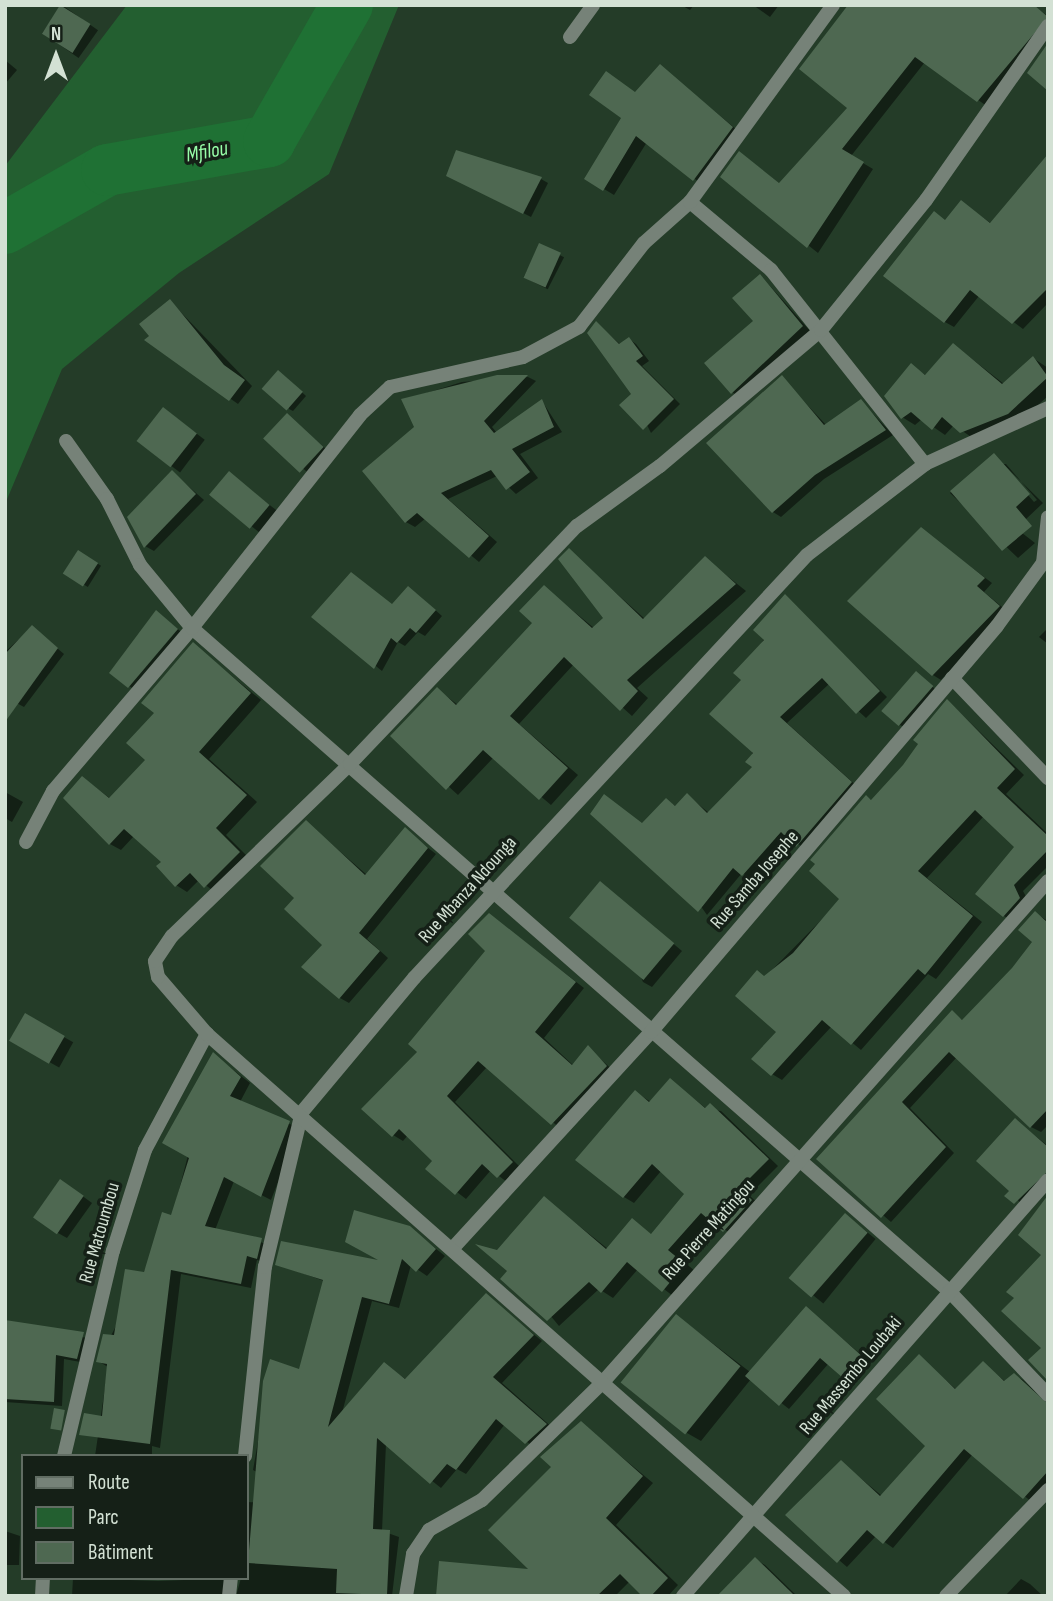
<!DOCTYPE html>
<html>
<head>
<meta charset="utf-8">
<style>
	body { margin:0 }
	#map { position:relative; width:1053px; height:1601px; overflow:hidden; background:#243c28; font-family:"Sofia Sans Condensed",sans-serif }
	div>[style] { position:absolute }
	.green>* { inset:0; background:#235f30 }
	.shadow>* { inset:0; background:#0007; transform-origin:0 0 }
	.river>* { height:52px; margin:-26px; padding:0 26px; transform-origin:26px; border-radius:26px; background:#1f7134 }
	.building>* { inset:0; background:#4e6851; transform-origin:0 0 }
	.minor>* { height:14px; margin:-7px; padding:0 7px; transform-origin:7px; border-radius:7px; background:#768278 }
	span { translate:-50% -50%; white-space:nowrap; text-align:center; line-height:1.15; -webkit-text-stroke:7px #152017; paint-order:stroke }
	.street-label { font-size:19px; color:#d3e1d4 }
	.water-label { font-size:21px; color:#97fea8; font-style:italic }
	.frame { position:absolute; inset:0; border:7px solid #d3e1d4; pointer-events:none }
	.legend { position:absolute; left:21px; top:1454px; width:228px; height:126px; box-sizing:border-box; background:#152017; border:2px solid #616d63; margin:0; padding:9px 12px; list-style:none; font-size:21px; color:#d3e1d4 }
	.legend li { display:flex; align-items:center; gap:14px; height:35px }
	.legend b { width:35px; border:2px solid #616d63 }
	.north { position:absolute; left:21px; top:21px; width:70px; height:70px; -webkit-text-stroke:5px #152017; paint-order:stroke; rotate:0deg; font-size:19px; font-weight:700; line-height:28px; text-align:center; color:#d3e1d4 }
	.north::after { content:''; display:block; margin:auto; width:24px; height:32px; background:#d3e1d4; clip-path:polygon(50% 0,100% 100%,50% 72%,0 100%) }
</style>
</head>
<body>
<div id="map">
	<div class="green">
		<div style="clip-path:polygon(127px 5px,399px 5px,329px 174px,179px 273px,62px 369px,5px 504px,5px 166px)"></div>
	</div>
	<div class="shadow">
		<div style="left:62px;top:5px;width:44px;height:34px;rotate:35deg"></div>
		<div style="clip-path:polygon(681px 5px,694px 5px,690px 10px)"></div>
		<div style="clip-path:polygon(753px 5px,779px 5px,770px 17px)"></div>
		<div style="clip-path:polygon(858px 5px,1032px 5px,1048px 16px,1048px 25px,988px 107px,925px 62px,851px 156px,873px 169px,818px 253px,722px 177px,740px 153px,780px 184px,850px 108px)"></div>
		<div style="clip-path:polygon(5px 60px,17px 70px,5px 84px)"></div>
		<div style="clip-path:polygon(660px 66px,742px 134px,704px 186px,647px 142px,614px 195px,586px 178px,636px 93px)"></div>
		<div style="clip-path:polygon(1048px 157px,1048px 303px,1023px 329px,979px 296px,954px 327px,945px 322px,946px 221px,961px 202px,992px 224px)"></div>
		<div style="clip-path:polygon(456px 179px,541px 179px,548px 183px,531px 217px)"></div>
		<div style="left:540px;top:245px;width:27px;height:36px;rotate:27deg"></div>
		<div style="clip-path:polygon(761px 276px,811px 332px,741px 398px,732px 392px,755px 321px)"></div>
		<div style="clip-path:polygon(170px 301px,252px 386px,238px 404px,147px 340px)"></div>
		<div style="clip-path:polygon(596px 323px,621px 345px,629px 339px,636px 344px,649px 361px,642px 366px,680px 404px,651px 433px)"></div>
		<div style="clip-path:polygon(954px 345px,1004px 384px,1033px 358px,1048px 368px,1048px 396px,1020px 421px,974px 439px,954px 425px,945px 435px,922px 419px,915px 425px,902px 417px,912px 366px,927px 376px)"></div>
		<div style="clip-path:polygon(282px 374px,306px 396px,293px 411px,289px 409px)"></div>
		<div style="clip-path:polygon(528px 377px,536px 381px,492px 427px,497px 433px,542px 401px,562px 432px,520px 454px,538px 478px,516px 494px,497px 476px,448px 499px,497px 542px,479px 562px,426px 518px,415px 527px,406px 522px,416px 428px,404px 400px,462px 382px)"></div>
		<div style="clip-path:polygon(782px 378px,827px 426px,861px 401px,893px 435px,824px 479px,781px 517px,773px 512px)"></div>
		<div style="left:164px;top:409px;width:51px;height:41px;rotate:37deg"></div>
		<div style="left:287px;top:416px;width:57px;height:30px;rotate:40deg"></div>
		<div style="clip-path:polygon(evenodd,994px 455px,1043px 503px,1025px 520px,991px 509px,1035px 543px,1018px 558px,950px 493px,994px 455px,1001px 464px,1006px 464px,1037px 500px,1034px 502px,1001px 464px)"></div>
		<div style="clip-path:polygon(172px 472px,204px 500px,154px 551px,145px 546px)"></div>
		<div style="left:230px;top:474px;width:61px;height:28px;rotate:38deg"></div>
		<div style="clip-path:polygon(921px 529px,992px 583px,984px 592px,1007px 611px,941px 680px,933px 675px)"></div>
		<div style="clip-path:polygon(569px 551px,645px 619px,706px 559px,746px 591px,637px 688px,648px 698px,632px 716px,574px 664px,519px 724px,578px 775px,551px 805px,494px 757px,458px 795px,393px 736px,437px 689px,458px 705px,534px 623px,544px 587px,594px 628px,605px 618px)"></div>
		<div style="left:79px;top:552px;width:26px;height:25px;rotate:32deg"></div>
		<div style="clip-path:polygon(416px 593px,442px 616px,425px 636px,418px 632px,405px 646px,398px 642px,382px 671px,314px 616px,394px 606px)"></div>
		<div style="clip-path:polygon(785px 597px,887px 697px,866px 718px,829px 684px,787px 723px,859px 788px,806px 850px,789px 837px,752px 879px,742px 873px,707px 915px,643px 824px,666px 800px,677px 807px,687px 795px,709px 813px,754px 767px,743px 680px)"></div>
		<div style="clip-path:polygon(157px 612px,185px 635px,137px 691px,129px 686px)"></div>
		<div style="clip-path:polygon(32px 627px,64px 654px,24px 707px,5px 697px,5px 652px)"></div>
		<div style="clip-path:polygon(1048px 628px,1048px 644px,1039px 637px)"></div>
		<div style="clip-path:polygon(193px 644px,261px 700px,209px 759px,257px 802px,226px 835px,250px 859px,216px 893px,199px 880px,187px 892px,176px 885px,163px 862px,134px 836px,121px 850px,110px 844px,83px 778px,111px 799px,147px 760px,156px 713px)"></div>
		<div style="clip-path:polygon(920px 675px,936px 690px,904px 727px,900px 725px)"></div>
		<div style="clip-path:polygon(948px 701px,1024px 775px,1006px 794px,1048px 834px,1048px 866px,1023px 891px,1030px 904px,1014px 922px,1004px 916px,1016px 847px,984px 816px,927px 878px,982px 922px,936px 979px,928px 974px,861px 1050px,832px 1026px,782px 1080px,772px 1074px,779px 1031px,765px 977px,842px 899px,866px 797px,873px 801px,904px 766px)"></div>
		<div style="clip-path:polygon(5px 792px,23px 802px,12px 822px,5px 818px)"></div>
		<div style="clip-path:polygon(306px 822px,367px 875px,405px 830px,436px 854px,367px 939px,388px 958px,349px 1003px,340px 998px,325px 945px,297px 898px)"></div>
		<div style="clip-path:polygon(601px 883px,682px 951px,652px 987px,643px 982px)"></div>
		<div style="clip-path:polygon(1035px 913px,1048px 921px,1048px 1125px,1041px 1132px,1031px 1127px,957px 1057px,910px 1108px,954px 1153px,891px 1222px,818px 1159px,952px 1013px,964px 1021px,1013px 969px,1034px 943px)"></div>
		<div style="clip-path:polygon(490px 915px,584px 988px,544px 1038px,574px 1066px,588px 1048px,615px 1072px,561px 1129px,487px 1067px,455px 1102px,521px 1168px,507px 1182px,491px 1170px,466px 1199px,427px 1169px,434px 1161px,408px 1135px,403px 1141px,393px 1135px,420px 1052px,487px 951px)"></div>
		<div style="left:26px;top:1016px;width:54px;height:29px;rotate:29deg"></div>
		<div style="clip-path:polygon(214px 1055px,250px 1083px,240px 1102px,299px 1128px,271px 1200px,234px 1181px,215px 1230px,271px 1245px,267px 1263px,257px 1260px,251px 1288px,181px 1274px,160px 1448px,152px 1446px,152px 1456px,95px 1456px,108px 1367px,98px 1361px,172px 1217px)"></div>
		<div style="clip-path:polygon(670px 1080px,707px 1109px,721px 1111px,778px 1166px,749px 1195px,762px 1207px,735px 1237px,711px 1219px,678px 1257px,695px 1271px,673px 1296px,638px 1269px,613px 1298px,599px 1289px,559px 1326px,498px 1252px,544px 1198px,608px 1249px,632px 1221px,652px 1235px,687px 1194px,661px 1171px,634px 1203px,624px 1197px,635px 1092px,651px 1102px)"></div>
		<div style="clip-path:polygon(1015px 1120px,1048px 1146px,1048px 1181px,1024px 1208px,1011px 1191px)"></div>
		<div style="clip-path:polygon(70px 1187px,92px 1203px,67px 1238px,58px 1233px)"></div>
		<div style="left:846px;top:1215px;width:38px;height:83px;rotate:39deg"></div>
		<div style="clip-path:polygon(409px 1227px,445px 1256px,427px 1276px,411px 1265px,399px 1308px,372px 1301px,342px 1413px,384px 1364px,407px 1380px,487px 1296px,542px 1341px,502px 1383px,555px 1430px,536px 1449px,505px 1424px,466px 1474px,457px 1469px,441px 1488px,386px 1444px,382px 1531px,399px 1537px,392px 1596px,236px 1596px,241px 1578px,247px 1578px,247px 1502px,331px 1507px,253px 1470px,272px 1362px,301px 1371px,324px 1281px,277px 1264px,385px 1263px)"></div>
		<div style="clip-path:polygon(806px 1308px,871px 1363px,853px 1382px,829px 1363px,789px 1409px,751px 1379px,701px 1441px,687px 1433px,677px 1316px,750px 1372px)"></div>
		<div style="clip-path:polygon(5px 1322px,92px 1339px,86px 1363px,64px 1359px,62px 1406px,5px 1402px)"></div>
		<div style="clip-path:polygon(919px 1357px,957px 1390px,983px 1363px,1006px 1382px,1014px 1375px,1023px 1380px,1048px 1404px,1048px 1486px,1033px 1503px,973px 1454px,893px 1548px,876px 1536px,847px 1567px,787px 1515px,841px 1462px,882px 1496px,927px 1445px)"></div>
		<div style="clip-path:polygon(581px 1423px,653px 1483px,616px 1525px,678px 1585px,668px 1596px,644px 1596px,630px 1581px,615px 1596px,437px 1596px,532px 1571px,553px 1467px)"></div>
		<div style="clip-path:polygon(5px 1531px,20px 1536px,19px 1565px,5px 1565px)"></div>
		<div style="clip-path:polygon(755px 1559px,765px 1565px,797px 1596px,719px 1596px)"></div>
		<div style="clip-path:polygon(73px 1578px,158px 1581px,235px 1578px,230px 1596px,72px 1596px)"></div>
		<div style="clip-path:polygon(1021px 1579px,1030px 1584px,1043px 1596px,1005px 1596px)"></div>
	</div>
	<div class="river">
		<div style="left:5px;top:228px;width:117px;rotate:-29.6deg"></div>
		<div style="left:107px;top:170px;width:165px;rotate:-10.1deg"></div>
		<div style="left:269px;top:141px;width:157px;rotate:-60.2deg"></div>
	</div>
	<div class="building">
		<div style="left:60px;top:5px;width:36px;height:34px;rotate:32deg"></div>
		<div style="clip-path:polygon(848px 5px,1034px 5px,1048px 17px,977px 102px,915px 57px,842px 149px,864px 162px,807px 248px,720px 177px,739px 151px,779px 183px,847px 108px,799px 69px)"></div>
		<div style="clip-path:polygon(1048px 43px,1048px 91px,1027px 73px)"></div>
		<div style="clip-path:polygon(660px 64px,733px 127px,693px 181px,636px 136px,603px 191px,584px 179px,621px 118px,589px 95px,606px 71px,635px 92px)"></div>
		<div style="clip-path:polygon(456px 150px,542px 177px,523px 214px,446px 176px)"></div>
		<div style="clip-path:polygon(1048px 154px,1048px 288px,1012px 324px,970px 290px,944px 323px,883px 276px,934px 211px,945px 220px,961px 200px,990px 223px)"></div>
		<div style="left:539px;top:243px;width:24px;height:38px;rotate:24deg"></div>
		<div style="clip-path:polygon(760px 274px,803px 326px,731px 394px,704px 363px,753px 321px,732px 298px)"></div>
		<div style="clip-path:polygon(170px 299px,224px 365px,245px 380px,229px 401px,144px 340px,149px 336px,139px 324px)"></div>
		<div style="clip-path:polygon(596px 321px,619px 344px,629px 337px,643px 356px,636px 361px,674px 399px,643px 430px,619px 405px,631px 394px,587px 333px)"></div>
		<div style="clip-path:polygon(953px 343px,1002px 384px,1033px 356px,1048px 377px,1008px 414px,960px 433px,942px 417px,932px 430px,911px 412px,901px 419px,884px 396px,911px 363px,925px 375px)"></div>
		<div style="left:278px;top:370px;width:33px;height:25px;rotate:41deg"></div>
		<div style="clip-path:polygon(497px 375px,528px 375px,484px 421px,494px 433px,542px 399px,554px 427px,512px 449px,530px 472px,506px 490px,491px 470px,441px 493px,489px 536px,469px 558px,417px 513px,405px 523px,362px 471px,414px 427px,401px 399px)"></div>
		<div style="clip-path:polygon(782px 375px,824px 425px,861px 399px,886px 430px,815px 475px,772px 513px,706px 443px)"></div>
		<div style="left:163px;top:407px;width:43px;height:43px;rotate:38deg"></div>
		<div style="left:287px;top:413px;width:50px;height:35px;rotate:43deg"></div>
		<div style="clip-path:polygon(994px 453px,1030px 494px,1016px 507px,1032px 526px,1002px 551px,950px 491px)"></div>
		<div style="clip-path:polygon(172px 470px,196px 494px,144px 548px,127px 517px)"></div>
		<div style="left:229px;top:471px;width:53px;height:31px;rotate:40deg"></div>
		<div style="clip-path:polygon(921px 527px,985px 578px,977px 586px,1000px 606px,932px 676px,847px 601px)"></div>
		<div style="clip-path:polygon(569px 548px,643px 619px,705px 556px,736px 584px,627px 680px,638px 691px,620px 711px,564px 657px,510px 716px,568px 768px,539px 800px,483px 750px,446px 790px,390px 736px,437px 687px,456px 705px,532px 623px,519px 611px,544px 585px,592px 628px,603px 618px,558px 559px)"></div>
		<div style="left:78px;top:550px;width:24px;height:28px;rotate:33deg"></div>
		<div style="clip-path:polygon(351px 572px,392px 604px,408px 586px,436px 610px,416px 633px,410px 628px,397px 643px,391px 638px,374px 669px,311px 617px)"></div>
		<div style="clip-path:polygon(785px 594px,880px 691px,856px 714px,822px 678px,780px 717px,852px 782px,796px 847px,781px 832px,742px 876px,733px 868px,698px 912px,590px 814px,604px 794px,642px 823px,666px 798px,675px 806px,687px 793px,707px 813px,752px 767px,745px 762px,753px 753px,709px 714px,741px 680px,733px 673px,764px 640px,753px 630px)"></div>
		<div style="clip-path:polygon(156px 610px,178px 629px,128px 688px,109px 673px)"></div>
		<div style="clip-path:polygon(32px 625px,58px 648px,5px 722px,5px 654px)"></div>
		<div style="clip-path:polygon(193px 642px,251px 693px,199px 752px,247px 795px,216px 828px,240px 852px,204px 888px,190px 873px,175px 887px,156px 866px,161px 862px,124px 829px,109px 845px,63px 798px,82px 776px,109px 798px,145px 760px,126px 743px,154px 713px,141px 703px)"></div>
		<div style="left:916px;top:671px;width:23px;height:53px;rotate:41deg"></div>
		<div style="clip-path:polygon(947px 699px,1015px 769px,997px 788px,1048px 836px,1048px 850px,1014px 885px,1020px 898px,1003px 917px,975px 894px,1014px 847px,975px 810px,918px 871px,973px 916px,925px 975px,918px 969px,851px 1045px,822px 1020px,771px 1076px,751px 1059px,776px 1032px,735px 996px,757px 970px,764px 976px,793px 953px,839px 899px,809px 871px,815px 864px,810px 860px,866px 795px,871px 800px,903px 765px,918px 744px,913px 740px)"></div>
		<div style="clip-path:polygon(306px 820px,365px 875px,405px 827px,428px 848px,359px 933px,380px 951px,339px 999px,301px 967px,322px 945px,284px 909px,294px 898px,260px 866px)"></div>
		<div style="left:600px;top:881px;width:97px;height:48px;rotate:40deg"></div>
		<div style="clip-path:polygon(1035px 911px,1048px 923px,1048px 1109px,1030px 1128px,949px 1052px,902px 1102px,946px 1147px,881px 1218px,816px 1159px,952px 1010px,962px 1020px,1012px 968px,1032px 942px,1018px 930px)"></div>
		<div style="clip-path:polygon(489px 913px,576px 982px,535px 1032px,572px 1065px,588px 1045px,607px 1066px,551px 1125px,478px 1061px,447px 1096px,513px 1162px,497px 1178px,482px 1164px,455px 1195px,425px 1169px,432px 1161px,399px 1129px,392px 1137px,361px 1109px,417px 1052px,408px 1044px,485px 951px,468px 934px)"></div>
		<div style="left:25px;top:1013px;width:46px;height:32px;rotate:30deg"></div>
		<div style="clip-path:polygon(213px 1052px,241px 1077px,230px 1096px,290px 1121px,261px 1197px,224px 1177px,205px 1226px,262px 1238px,257px 1259px,247px 1256px,241px 1284px,171px 1270px,150px 1444px,79px 1435px,84px 1413px,102px 1416px,107px 1364px,96px 1362px,103px 1334px,114px 1335px,125px 1269px,144px 1272px,162px 1212px,171px 1215px,189px 1158px,162px 1143px)"></div>
		<div style="clip-path:polygon(670px 1078px,705px 1108px,710px 1103px,769px 1159px,740px 1188px,752px 1200px,723px 1232px,701px 1213px,668px 1250px,685px 1264px,662px 1292px,627px 1262px,601px 1293px,589px 1282px,547px 1321px,500px 1279px,507px 1271px,475px 1244px,497px 1250px,544px 1196px,606px 1249px,632px 1218px,651px 1234px,684px 1194px,652px 1164px,623px 1198px,575px 1160px,635px 1090px,649px 1102px)"></div>
		<div style="clip-path:polygon(1015px 1118px,1048px 1147px,1048px 1171px,1014px 1204px,1004px 1196px,1009px 1191px,976px 1161px)"></div>
		<div style="left:60px;top:1179px;width:29px;height:47px;rotate:35deg"></div>
		<div style="clip-path:polygon(1048px 1195px,1048px 1381px,1028px 1360px,1041px 1348px,1001px 1311px,1014px 1298px,1006px 1292px,1041px 1255px,1018px 1235px)"></div>
		<div style="clip-path:polygon(354px 1210px,410px 1226px,436px 1249px,416px 1272px,402px 1259px,389px 1304px,362px 1297px,328px 1427px,384px 1362px,405px 1379px,486px 1293px,534px 1335px,493px 1377px,547px 1424px,525px 1444px,496px 1419px,456px 1470px,447px 1464px,430px 1484px,377px 1438px,373px 1529px,390px 1530px,387px 1595px,336px 1593px,337px 1569px,248px 1563px,263px 1381px,270px 1359px,299px 1369px,323px 1280px,275px 1265px,281px 1241px,378px 1260px,345px 1242px)"></div>
		<div style="left:845px;top:1213px;width:30px;height:86px;rotate:41deg"></div>
		<div style="clip-path:polygon(806px 1306px,863px 1357px,843px 1378px,820px 1358px,779px 1406px,745px 1376px)"></div>
		<div style="left:676px;top:1314px;width:83px;height:88px;rotate:39deg"></div>
		<div style="clip-path:polygon(5px 1320px,84px 1332px,77px 1359px,56px 1355px,54px 1402px,5px 1399px)"></div>
		<div style="clip-path:polygon(919px 1354px,955px 1389px,983px 1361px,1004px 1381px,1014px 1373px,1048px 1404px,1048px 1471px,1023px 1499px,964px 1449px,883px 1544px,867px 1530px,837px 1563px,785px 1515px,841px 1460px,880px 1496px,925px 1446px,876px 1399px)"></div>
		<div style="left:54px;top:1408px;width:11px;height:21px;rotate:10deg"></div>
		<div style="clip-path:polygon(581px 1421px,643px 1476px,606px 1518px,668px 1578px,651px 1596px,642px 1596px,620px 1574px,597px 1596px,436px 1596px,439px 1561px,528px 1569px,488px 1530px,551px 1467px,540px 1457px)"></div>
		<div style="clip-path:polygon(755px 1557px,795px 1596px,717px 1596px)"></div>
	</div>
	<div class="minor">
		<div style="left:570px;top:37px;width:39px;rotate:-54deg"></div>
		<div style="left:690px;top:202px;width:106px;rotate:40deg"></div>
		<div style="left:771px;top:270px;width:248px;rotate:51.6deg"></div>
		<div style="left:66px;top:441px;width:71px;rotate:54.7deg"></div>
		<div style="left:107px;top:499px;width:74px;rotate:63.4deg"></div>
		<div style="left:140px;top:565px;width:82px;rotate:50.5deg"></div>
		<div style="left:192px;top:628px;width:1006px;rotate:41.21deg"></div>
		<div style="left:949px;top:1291px;width:144px;rotate:46.4deg"></div>
		<div style="left:952px;top:678px;width:139px;rotate:46.2deg"></div>
		<div style="left:26px;top:842px;width:58px;rotate:-62.1deg"></div>
		<div style="left:53px;top:791px;width:214px;rotate:-49.5deg"></div>
		<div style="left:192px;top:628px;width:271px;rotate:-51.7deg"></div>
		<div style="left:360px;top:415px;width:41px;rotate:-43deg"></div>
		<div style="left:390px;top:387px;width:136px;rotate:-12.7deg"></div>
		<div style="left:523px;top:357px;width:64px;rotate:-28.2deg"></div>
		<div style="left:579px;top:327px;width:106px;rotate:-52.3deg"></div>
		<div style="left:644px;top:243px;width:62px;rotate:-41.7deg"></div>
		<div style="left:690px;top:202px;width:243px;rotate:-54deg"></div>
		<div style="left:453px;top:1248px;width:293px;rotate:-47.5deg"></div>
		<div style="left:651px;top:1032px;width:533px;rotate:-49.56deg"></div>
		<div style="left:997px;top:626px;width:78px;rotate:-53.9deg"></div>
		<div style="left:1043px;top:563px;width:46px;rotate:-83.8deg"></div>
		<div style="left:64px;top:1456px;width:211px;rotate:-76.6deg"></div>
		<div style="left:113px;top:1251px;width:106px;rotate:-72.4deg"></div>
		<div style="left:145px;top:1150px;width:132px;rotate:-61.9deg"></div>
		<div style="left:245px;top:1456px;width:190px;rotate:-84deg"></div>
		<div style="left:265px;top:1267px;width:159px;rotate:-76.6deg"></div>
		<div style="left:302px;top:1112px;width:175px;rotate:-50.1deg"></div>
		<div style="left:414px;top:978px;width:577px;rotate:-47.11deg"></div>
		<div style="left:807px;top:555px;width:149px;rotate:-37.6deg"></div>
		<div style="left:925px;top:464px;width:135px;rotate:-24.5deg"></div>
		<div style="left:42px;top:1596px;width:18px;rotate:-87deg"></div>
		<div style="left:229px;top:1596px;width:18px;rotate:-84deg"></div>
		<div style="left:406px;top:1596px;width:43px;rotate:-80.5deg"></div>
		<div style="left:413px;top:1554px;width:29px;rotate:-56deg"></div>
		<div style="left:429px;top:1530px;width:61px;rotate:-29.5deg"></div>
		<div style="left:482px;top:1500px;width:169px;rotate:-44.3deg"></div>
		<div style="left:603px;top:1382px;width:670px;rotate:-48.39deg"></div>
		<div style="left:683px;top:1596px;width:553px;rotate:-48.74deg"></div>
		<div style="left:844px;top:1596px;width:849px;rotate:-138.58deg"></div>
		<div style="left:207px;top:1034px;width:75px;rotate:-130.7deg"></div>
		<div style="left:158px;top:977px;width:16px;rotate:-101deg"></div>
		<div style="left:155px;top:961px;width:30px;rotate:-56deg"></div>
		<div style="left:172px;top:936px;width:248px;rotate:-44deg"></div>
		<div style="left:350px;top:764px;width:329px;rotate:-46.4deg"></div>
		<div style="left:577px;top:526px;width:102px;rotate:-35.9deg"></div>
		<div style="left:660px;top:466px;width:211px;rotate:-40.2deg"></div>
		<div style="left:821px;top:330px;width:167px;rotate:-51.1deg"></div>
		<div style="left:926px;top:200px;width:213px;rotate:-55deg"></div>
		<div style="left:946px;top:1596px;width:147px;rotate:-46.1deg"></div>
	</div>
	<div class="street-label">
		<span style="left:755px;top:880px;rotate:-49deg">Rue Samba Josephe</span>
		<span style="left:468px;top:890px;rotate:-48deg">Rue Mbanza Ndounga</span>
		<span style="left:709px;top:1230px;rotate:-48deg">Rue Pierre Matingou</span>
		<span style="left:100px;top:1233px;rotate:-74deg">Rue Matoumbou</span>
		<span style="left:851px;top:1376px;rotate:-50deg">Rue Massembo Loubaki</span>
	</div>
	<div class="water-label">
		<span style="left:207px;top:152px;rotate:-10deg">Mfilou</span>
	</div>
	<div class="frame"></div>
	<ul class="legend">
	<li><b style="height:9px;background:#768278"></b>Route</li>
	<li><b style="height:19px;background:#235f30"></b>Parc</li>
	<li><b style="height:19px;background:#4e6851"></b>Bâtiment</li>
	</ul>
	<div class="north">N</div>
</div>
</body>
</html>
